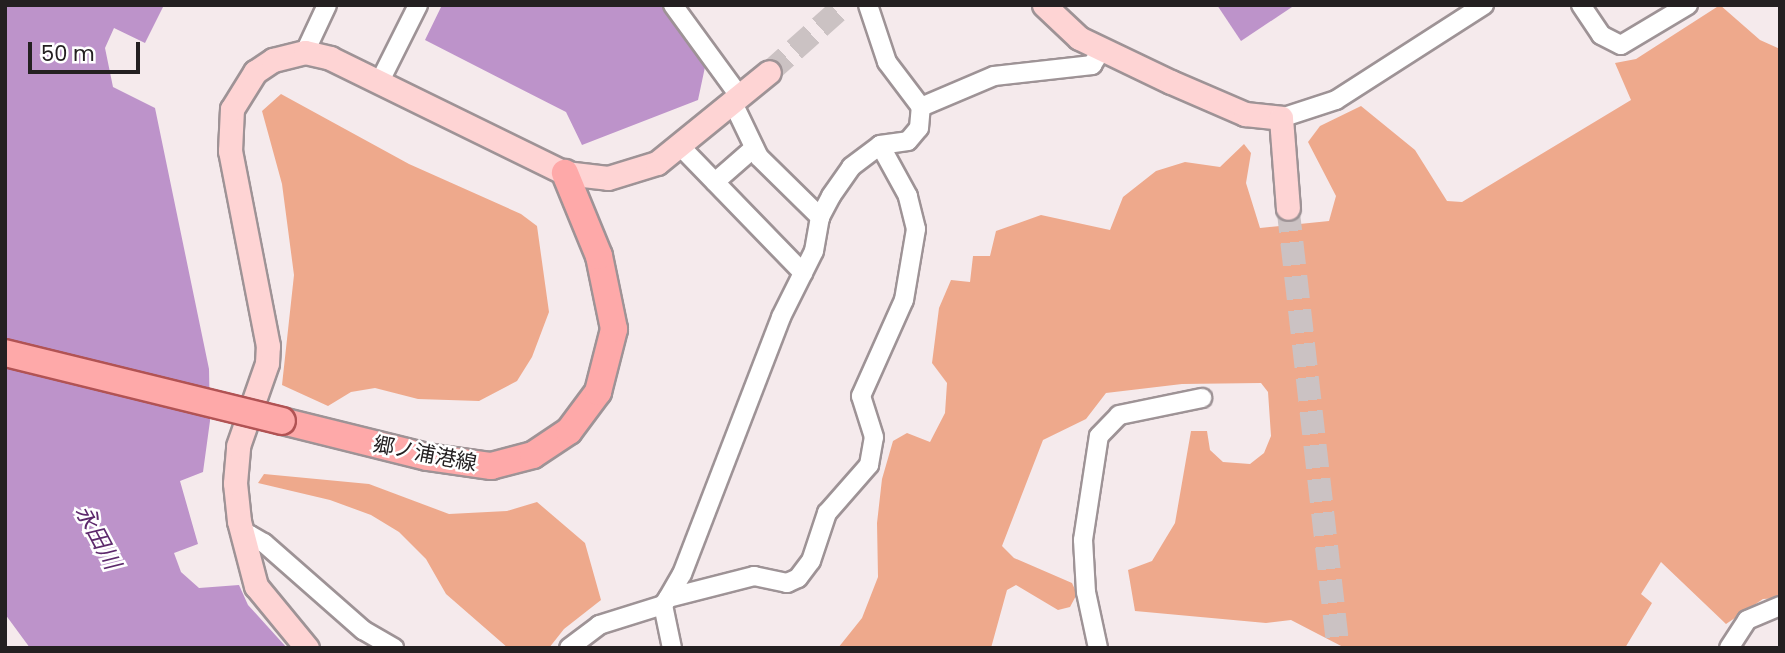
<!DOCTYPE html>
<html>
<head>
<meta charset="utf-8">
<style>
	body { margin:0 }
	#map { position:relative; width:1785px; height:653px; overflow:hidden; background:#f5eaec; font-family:Poppins,"Noto Sans JP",sans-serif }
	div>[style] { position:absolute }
	.forest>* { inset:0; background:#eea98c }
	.water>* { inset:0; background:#bd93ca }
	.secondary-tunnel>* { height:23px; margin-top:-11.5px; transform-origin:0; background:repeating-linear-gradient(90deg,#cbc2c3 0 23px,transparent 0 34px) }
	.roads { filter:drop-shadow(2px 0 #9e9396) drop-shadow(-2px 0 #9e9396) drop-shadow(0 2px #9e9396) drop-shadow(0 -2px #9e9396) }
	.street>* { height:18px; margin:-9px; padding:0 9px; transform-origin:9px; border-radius:9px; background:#fff }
	.secondary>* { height:23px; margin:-11.5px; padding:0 11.5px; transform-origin:11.5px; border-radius:11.5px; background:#fed4d4 }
	.primary>* { height:26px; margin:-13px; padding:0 13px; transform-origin:13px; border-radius:13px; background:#fea9a9 }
	.bridges { filter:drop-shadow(2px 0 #b15354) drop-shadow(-2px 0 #b15354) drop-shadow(0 2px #b15354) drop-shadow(0 -2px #b15354) }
	.primary-bridge>* { height:26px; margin:-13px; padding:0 13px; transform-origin:13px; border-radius:13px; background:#fea9a9 }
	span { translate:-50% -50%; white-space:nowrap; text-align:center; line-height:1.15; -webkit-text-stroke:5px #fff; paint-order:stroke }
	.street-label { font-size:21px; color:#242021 }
	.water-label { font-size:23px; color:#5d296c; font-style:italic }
	.frame { position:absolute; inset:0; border:7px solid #242021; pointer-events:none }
	.scale { position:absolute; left:28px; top:42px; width:112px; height:32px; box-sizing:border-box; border:4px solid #242021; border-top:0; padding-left:9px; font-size:21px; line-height:24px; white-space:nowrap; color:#242021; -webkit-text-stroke:5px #fff; paint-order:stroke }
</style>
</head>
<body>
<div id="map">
	<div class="forest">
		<div style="clip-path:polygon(1720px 5px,1760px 40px,1780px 49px,1780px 598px,1763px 599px,1726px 624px,1661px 562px,1641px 594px,1652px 603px,1625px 648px,1345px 648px,1291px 620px,1266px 623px,1135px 611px,1128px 570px,1152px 561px,1175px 523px,1191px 431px,1207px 431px,1210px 450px,1223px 462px,1250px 464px,1264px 453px,1271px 436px,1268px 392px,1261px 383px,1182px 384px,1106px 393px,1086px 419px,1043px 440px,1002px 546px,1014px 558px,1072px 583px,1077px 594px,1070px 607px,1058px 610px,1016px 585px,1007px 590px,991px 648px,838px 648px,862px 618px,878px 577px,877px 523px,882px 479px,893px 441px,907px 433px,930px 442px,945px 413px,947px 383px,932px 363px,939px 308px,951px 280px,970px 282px,973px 256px,990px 256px,996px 231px,1041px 215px,1110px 230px,1123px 197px,1156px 171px,1185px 162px,1220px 167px,1244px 144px,1251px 153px,1246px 183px,1260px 228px,1329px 221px,1336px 196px,1308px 142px,1320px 126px,1361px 106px,1415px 150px,1447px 201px,1462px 202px,1631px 100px,1615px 63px,1636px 59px)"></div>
		<div style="clip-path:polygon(281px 94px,409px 164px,521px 214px,537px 226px,549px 312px,532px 357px,517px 381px,479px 401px,418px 399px,375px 388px,351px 392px,328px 406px,282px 385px,294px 275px,282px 184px,262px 111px)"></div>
		<div style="clip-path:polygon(264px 474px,369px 484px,449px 514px,507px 511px,537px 502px,585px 543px,601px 600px,564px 629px,549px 648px,508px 648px,446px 594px,426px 559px,399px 532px,371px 515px,330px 500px,258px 483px)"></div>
	</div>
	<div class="water">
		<div style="clip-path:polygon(5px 5px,164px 5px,145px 43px,114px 28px,105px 48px,113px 87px,155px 108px,209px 369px,210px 421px,203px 472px,180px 481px,198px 544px,174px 553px,181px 572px,199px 588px,239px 585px,248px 605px,287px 648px,30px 648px,5px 614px)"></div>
		<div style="clip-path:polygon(442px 5px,662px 5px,705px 67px,698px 100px,582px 145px,566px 112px,425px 40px)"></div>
		<div style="clip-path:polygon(1217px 5px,1295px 5px,1241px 41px)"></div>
	</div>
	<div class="secondary-tunnel">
		<div style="left:769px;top:72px;width:101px;rotate:-41.8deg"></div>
		<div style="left:1288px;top:208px;width:443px;rotate:83.5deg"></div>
	</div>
	<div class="roads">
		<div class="street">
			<div style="left:673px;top:5px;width:114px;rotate:53.9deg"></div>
			<div style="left:1581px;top:5px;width:36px;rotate:56deg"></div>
			<div style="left:1601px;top:35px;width:22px;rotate:27deg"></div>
			<div style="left:1621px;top:45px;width:78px;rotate:-30.8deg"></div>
			<div style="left:305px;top:52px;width:52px;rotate:-64.9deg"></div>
			<div style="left:380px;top:81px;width:85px;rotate:-63.4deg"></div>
			<div style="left:733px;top:103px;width:60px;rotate:64.3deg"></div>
			<div style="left:759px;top:157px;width:86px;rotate:44.5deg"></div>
			<div style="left:921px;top:107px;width:79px;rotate:-23deg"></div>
			<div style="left:994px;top:76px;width:99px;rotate:-6.4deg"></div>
			<div style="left:1092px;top:65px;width:19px;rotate:-58deg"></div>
			<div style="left:1281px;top:118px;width:58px;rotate:-18.1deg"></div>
			<div style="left:1336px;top:100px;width:176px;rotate:-32.7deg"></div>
			<div style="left:680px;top:146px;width:177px;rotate:45.9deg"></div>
			<div style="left:715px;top:182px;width:52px;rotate:-41.1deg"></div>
			<div style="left:242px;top:537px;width:8px;rotate:-14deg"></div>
			<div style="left:250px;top:535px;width:16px;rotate:30deg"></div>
			<div style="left:264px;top:543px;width:132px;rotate:41.3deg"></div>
			<div style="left:363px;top:630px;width:36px;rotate:30deg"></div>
			<div style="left:668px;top:598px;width:89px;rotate:-14.3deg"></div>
			<div style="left:754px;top:576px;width:34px;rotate:12deg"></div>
			<div style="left:787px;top:583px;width:12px;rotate:-24deg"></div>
			<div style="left:798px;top:578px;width:21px;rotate:-53deg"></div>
			<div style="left:811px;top:561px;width:51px;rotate:-71.6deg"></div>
			<div style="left:827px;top:513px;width:64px;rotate:-48.8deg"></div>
			<div style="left:869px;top:465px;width:28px;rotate:-80deg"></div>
			<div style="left:874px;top:437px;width:43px;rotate:-107.6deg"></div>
			<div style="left:861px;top:396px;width:105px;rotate:-65.9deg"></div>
			<div style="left:904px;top:300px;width:72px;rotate:-80.4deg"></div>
			<div style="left:916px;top:229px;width:34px;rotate:-104deg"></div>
			<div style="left:908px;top:196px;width:58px;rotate:-118.8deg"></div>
			<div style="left:663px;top:605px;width:44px;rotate:78.2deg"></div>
			<div style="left:569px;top:648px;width:38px;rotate:-37deg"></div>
			<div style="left:599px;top:625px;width:67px;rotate:-17.4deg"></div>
			<div style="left:663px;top:605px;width:9px;rotate:-54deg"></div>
			<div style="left:668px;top:598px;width:28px;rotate:-60deg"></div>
			<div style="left:682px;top:574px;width:275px;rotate:-68.9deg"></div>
			<div style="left:781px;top:317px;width:74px;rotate:-63.4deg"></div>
			<div style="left:814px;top:251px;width:35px;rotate:-80deg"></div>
			<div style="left:820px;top:217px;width:24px;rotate:-62deg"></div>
			<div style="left:831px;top:196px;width:35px;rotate:-55deg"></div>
			<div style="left:851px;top:167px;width:36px;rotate:-37deg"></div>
			<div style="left:880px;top:145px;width:28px;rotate:-8deg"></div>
			<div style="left:908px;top:141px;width:17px;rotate:-50deg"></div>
			<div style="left:919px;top:128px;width:21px;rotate:-85deg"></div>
			<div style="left:921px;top:107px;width:56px;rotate:-127.1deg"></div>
			<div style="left:887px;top:62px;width:60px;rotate:-108.4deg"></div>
			<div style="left:1098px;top:648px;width:57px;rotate:-102.1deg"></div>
			<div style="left:1086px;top:592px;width:52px;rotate:-93.3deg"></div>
			<div style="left:1083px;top:540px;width:105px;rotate:-81.3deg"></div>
			<div style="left:1099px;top:436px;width:29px;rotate:-46deg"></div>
			<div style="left:1119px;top:415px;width:85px;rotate:-11.6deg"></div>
			<div style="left:1729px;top:648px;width:33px;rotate:-57deg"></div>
			<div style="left:1747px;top:620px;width:36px;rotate:-23deg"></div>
		</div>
		<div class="secondary">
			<div style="left:1044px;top:5px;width:48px;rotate:43.3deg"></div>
			<div style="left:1079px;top:38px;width:102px;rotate:25.6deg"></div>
			<div style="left:1171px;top:82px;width:81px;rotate:23.4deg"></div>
			<div style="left:1245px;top:114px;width:36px;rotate:6deg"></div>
			<div style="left:1281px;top:118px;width:90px;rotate:85.6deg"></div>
			<div style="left:307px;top:648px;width:80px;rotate:-129.4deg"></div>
			<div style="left:256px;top:586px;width:67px;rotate:-104.7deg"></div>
			<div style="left:239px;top:521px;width:38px;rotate:-96deg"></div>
			<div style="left:235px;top:483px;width:37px;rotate:-85deg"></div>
			<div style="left:238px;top:446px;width:88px;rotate:-70.7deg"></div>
			<div style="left:267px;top:363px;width:17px;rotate:-87deg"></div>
			<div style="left:268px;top:346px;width:199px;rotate:-101deg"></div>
			<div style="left:230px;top:151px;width:42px;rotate:-87.3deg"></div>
			<div style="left:232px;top:109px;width:44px;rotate:-58.1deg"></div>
			<div style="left:255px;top:72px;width:22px;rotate:-34deg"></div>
			<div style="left:273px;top:60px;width:33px;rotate:-14deg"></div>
			<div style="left:305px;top:52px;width:26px;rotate:13deg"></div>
			<div style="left:330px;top:58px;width:262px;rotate:26.1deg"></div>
			<div style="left:565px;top:173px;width:43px;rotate:6.6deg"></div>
			<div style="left:608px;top:178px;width:51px;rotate:-17deg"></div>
			<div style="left:657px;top:163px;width:144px;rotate:-39.1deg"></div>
		</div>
		<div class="primary">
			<div style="left:282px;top:421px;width:149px;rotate:13.9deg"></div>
			<div style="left:427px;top:457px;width:65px;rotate:8deg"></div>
			<div style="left:491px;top:466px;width:43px;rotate:-14.7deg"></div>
			<div style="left:533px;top:455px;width:43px;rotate:-33.7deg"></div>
			<div style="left:569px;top:431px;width:49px;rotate:-53.4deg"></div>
			<div style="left:598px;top:392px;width:65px;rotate:-75.7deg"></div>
			<div style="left:614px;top:329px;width:75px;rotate:-101.6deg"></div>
			<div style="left:599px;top:256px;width:90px;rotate:-112.3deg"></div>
		</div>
	</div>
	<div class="bridges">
		<div class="primary-bridge">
			<div style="left:5px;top:353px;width:285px;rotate:13.8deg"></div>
		</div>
	</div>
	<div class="street-label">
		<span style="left:425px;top:454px;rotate:11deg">郷ノ浦港線</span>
	</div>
	<div class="water-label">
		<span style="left:98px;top:537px;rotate:62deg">永田川</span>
	</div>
	<div class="frame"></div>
	<div class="scale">50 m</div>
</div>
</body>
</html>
